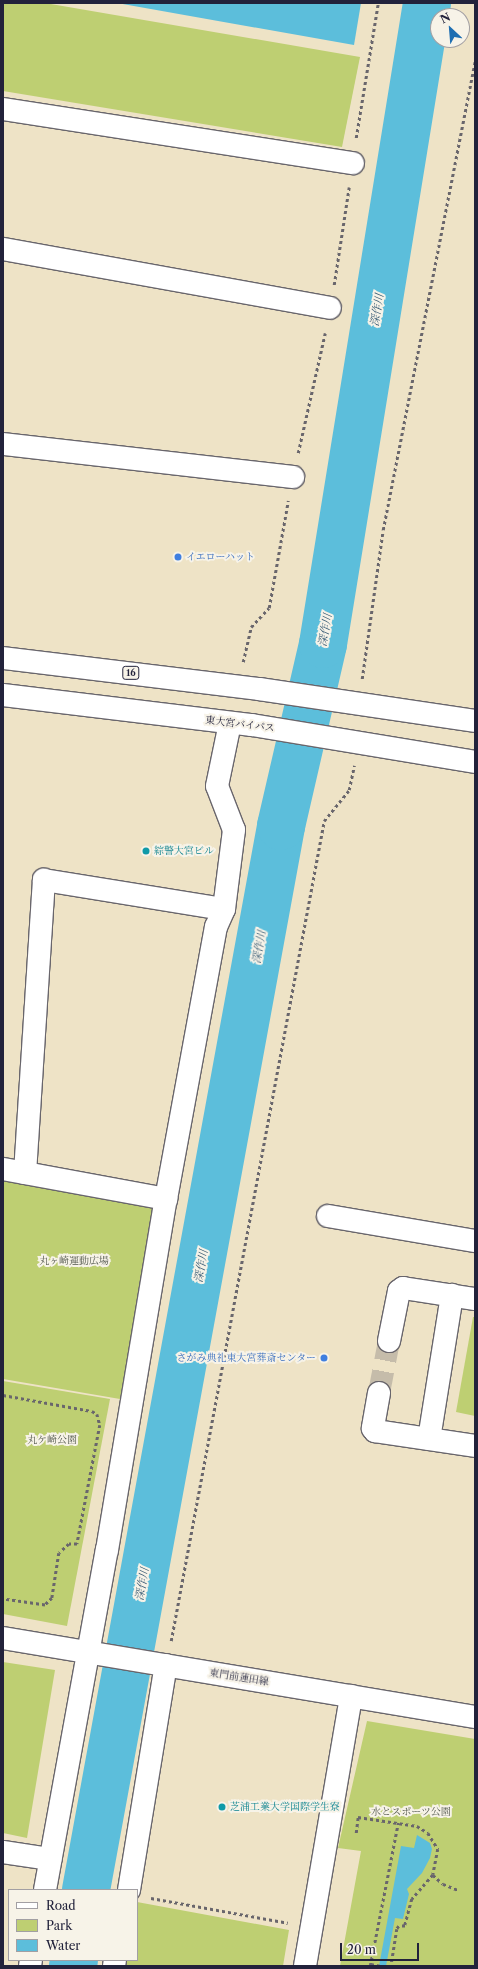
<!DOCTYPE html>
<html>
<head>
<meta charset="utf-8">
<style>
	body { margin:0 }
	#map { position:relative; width:478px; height:1969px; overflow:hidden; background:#eee3c6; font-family:"Libre Caslon Text","Noto Serif JP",serif }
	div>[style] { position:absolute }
	.green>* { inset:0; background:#becf72 }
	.water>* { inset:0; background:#5cbedb }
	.river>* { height:48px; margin:-24px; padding:0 24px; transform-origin:24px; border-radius:24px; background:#5cbedb }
	.minor-tunnel>* { height:22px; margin-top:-11px; transform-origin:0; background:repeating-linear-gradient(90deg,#c5bcaa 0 22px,transparent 0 33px) }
	.path>* { height:2.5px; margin-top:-1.25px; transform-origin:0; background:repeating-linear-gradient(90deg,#69666c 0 3px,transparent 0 6px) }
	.roads { filter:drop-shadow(1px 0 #69666c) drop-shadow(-1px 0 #69666c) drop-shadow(0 1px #69666c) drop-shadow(0 -1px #69666c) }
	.minor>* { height:22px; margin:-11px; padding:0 11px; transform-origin:11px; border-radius:11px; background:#fff }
	.major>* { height:22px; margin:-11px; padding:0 11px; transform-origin:11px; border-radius:11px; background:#fff }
	.highway>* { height:22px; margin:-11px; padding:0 11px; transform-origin:11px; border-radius:11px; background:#fff }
	.dots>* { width:11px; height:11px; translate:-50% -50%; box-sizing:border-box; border:2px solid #f7f3e8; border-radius:50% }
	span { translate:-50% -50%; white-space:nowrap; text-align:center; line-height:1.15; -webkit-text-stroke:4px #f7f3e8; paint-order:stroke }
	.shield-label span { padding:1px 3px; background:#f7f3e8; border:1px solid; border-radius:3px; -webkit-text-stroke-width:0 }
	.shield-label { font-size:9px; color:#22223b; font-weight:700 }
	.shop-label { font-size:10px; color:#366cbe }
	.left { translate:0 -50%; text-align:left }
	.right { translate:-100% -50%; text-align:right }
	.street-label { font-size:10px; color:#22223b }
	.culture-label { font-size:10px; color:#0d838f }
	.park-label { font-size:10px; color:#51564c }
	.water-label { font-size:11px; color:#365973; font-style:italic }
	.frame { position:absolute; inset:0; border:4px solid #22223b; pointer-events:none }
	.legend { position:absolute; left:8px; top:1889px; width:130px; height:72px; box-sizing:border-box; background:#f7f3e8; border:1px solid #a29fa3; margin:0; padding:5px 7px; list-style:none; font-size:12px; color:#22223b }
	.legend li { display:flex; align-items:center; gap:8px; height:20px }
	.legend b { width:20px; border:1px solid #a29fa3 }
	.north { position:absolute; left:430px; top:8px; width:40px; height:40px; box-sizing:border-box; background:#f7f3e8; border:1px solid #a29fa3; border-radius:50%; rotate:334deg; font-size:11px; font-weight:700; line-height:16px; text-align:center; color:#22223b }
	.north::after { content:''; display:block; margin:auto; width:14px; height:18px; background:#1f6fb2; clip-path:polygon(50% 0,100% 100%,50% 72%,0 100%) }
	.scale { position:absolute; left:340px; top:1943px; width:79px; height:18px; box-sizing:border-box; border:2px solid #22223b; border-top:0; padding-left:5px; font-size:12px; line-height:14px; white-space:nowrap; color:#22223b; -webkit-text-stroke:3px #f7f3e8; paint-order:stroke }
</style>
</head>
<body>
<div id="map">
	<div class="green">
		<div style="clip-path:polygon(3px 3px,45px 3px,360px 57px,342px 147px,3px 91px)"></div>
		<div style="clip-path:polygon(3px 1175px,151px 1201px,156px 1210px,120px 1399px,3px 1379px)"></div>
		<div style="clip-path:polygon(473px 1317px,475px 1317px,475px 1416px,456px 1412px)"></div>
		<div style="clip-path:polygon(3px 1381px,110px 1399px,67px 1626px,3px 1614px)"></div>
		<div style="clip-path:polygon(3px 1662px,55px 1670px,27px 1838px,3px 1833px)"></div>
		<div style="clip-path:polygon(367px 1721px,475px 1739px,475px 1966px,340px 1966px,361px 1851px,338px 1848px)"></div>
		<div style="clip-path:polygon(137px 1902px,289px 1930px,283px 1966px,123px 1966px,124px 1960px,137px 1960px)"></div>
	</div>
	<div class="water">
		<div style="clip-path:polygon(117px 3px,361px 3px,354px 45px)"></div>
		<div style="clip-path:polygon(417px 1835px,430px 1843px,432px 1849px,430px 1858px,422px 1873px,407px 1889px,409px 1894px,403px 1919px,395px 1918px,386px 1966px,379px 1966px,401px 1846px,414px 1848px)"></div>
	</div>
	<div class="river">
		<div style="left:86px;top:1890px;width:1082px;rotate:-79.61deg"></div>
		<div style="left:281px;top:826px;width:187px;rotate:-77deg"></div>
		<div style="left:323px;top:644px;width:649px;rotate:-80.78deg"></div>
		<div style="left:73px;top:1966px;width:6px;rotate:-81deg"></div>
	</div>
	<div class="minor-tunnel">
		<div style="left:379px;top:1393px;width:53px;rotate:-79.1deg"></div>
	</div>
	<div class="path">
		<div style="left:356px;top:138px;width:137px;rotate:-80.7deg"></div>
		<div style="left:334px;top:285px;width:99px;rotate:-81.3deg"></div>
		<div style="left:298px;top:453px;width:123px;rotate:-77.3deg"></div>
		<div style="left:243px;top:662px;width:36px;rotate:-77deg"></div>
		<div style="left:251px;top:627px;width:26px;rotate:-47deg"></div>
		<div style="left:269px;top:608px;width:109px;rotate:-79.9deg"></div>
		<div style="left:362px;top:679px;width:150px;rotate:-82deg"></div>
		<div style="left:383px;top:530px;width:479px;rotate:-78.9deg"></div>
		<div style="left:3px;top:1395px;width:90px;rotate:10.2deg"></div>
		<div style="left:92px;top:1411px;width:6px;rotate:31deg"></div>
		<div style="left:97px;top:1414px;width:11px;rotate:75deg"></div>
		<div style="left:100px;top:1425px;width:121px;rotate:100.9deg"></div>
		<div style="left:77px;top:1544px;width:8px;rotate:180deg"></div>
		<div style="left:69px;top:1544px;width:13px;rotate:138deg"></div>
		<div style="left:59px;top:1553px;width:46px;rotate:98.8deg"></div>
		<div style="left:52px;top:1598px;width:10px;rotate:135deg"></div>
		<div style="left:45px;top:1605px;width:42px;rotate:-171.9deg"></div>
		<div style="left:171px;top:1641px;width:834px;rotate:-79.43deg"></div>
		<div style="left:324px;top:821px;width:40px;rotate:-51deg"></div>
		<div style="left:349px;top:790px;width:25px;rotate:-78deg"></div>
		<div style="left:356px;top:1833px;width:16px;rotate:-83deg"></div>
		<div style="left:358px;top:1817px;width:60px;rotate:8.7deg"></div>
		<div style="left:417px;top:1826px;width:13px;rotate:32deg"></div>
		<div style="left:428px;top:1833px;width:19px;rotate:58deg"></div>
		<div style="left:438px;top:1849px;width:26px;rotate:101deg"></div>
		<div style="left:433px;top:1875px;width:32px;rotate:131deg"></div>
		<div style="left:412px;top:1899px;width:28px;rotate:105deg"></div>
		<div style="left:405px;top:1926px;width:6px;rotate:180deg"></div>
		<div style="left:399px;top:1926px;width:4px;rotate:124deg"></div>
		<div style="left:397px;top:1929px;width:37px;rotate:99deg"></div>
		<div style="left:433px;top:1875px;width:13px;rotate:42deg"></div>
		<div style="left:443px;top:1884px;width:16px;rotate:22deg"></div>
		<div style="left:151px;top:1898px;width:139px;rotate:10.3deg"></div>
		<div style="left:371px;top:1964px;width:10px;rotate:11deg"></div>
		<div style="left:370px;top:1966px;width:146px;rotate:-78.9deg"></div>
	</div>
	<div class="roads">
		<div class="minor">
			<div style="left:3px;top:109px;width:354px;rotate:8.8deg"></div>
			<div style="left:3px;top:249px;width:332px;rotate:10.2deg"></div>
			<div style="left:3px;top:444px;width:292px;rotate:6.5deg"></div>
			<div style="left:3px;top:1169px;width:166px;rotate:10.4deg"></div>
			<div style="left:25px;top:1173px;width:294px;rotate:-86.3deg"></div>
			<div style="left:44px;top:880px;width:182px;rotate:9.2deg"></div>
			<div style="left:328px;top:1216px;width:149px;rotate:9.7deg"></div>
			<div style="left:389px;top:1341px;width:51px;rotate:-78.7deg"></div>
			<div style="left:399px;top:1291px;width:5px;rotate:-37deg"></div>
			<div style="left:403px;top:1288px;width:73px;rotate:8.7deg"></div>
			<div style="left:379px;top:1393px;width:36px;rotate:100deg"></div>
			<div style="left:373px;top:1428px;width:4px;rotate:56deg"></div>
			<div style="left:375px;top:1431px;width:101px;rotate:8.5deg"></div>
			<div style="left:429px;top:1439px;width:146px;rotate:-80.9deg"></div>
			<div style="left:3px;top:1852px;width:48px;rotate:8.5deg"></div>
			<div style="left:45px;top:1890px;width:346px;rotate:-79.7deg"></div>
			<div style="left:107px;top:1550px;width:356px;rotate:-80.5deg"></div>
			<div style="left:166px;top:1199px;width:277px;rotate:-79.6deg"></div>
			<div style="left:216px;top:927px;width:20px;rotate:-66deg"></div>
			<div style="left:224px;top:909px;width:80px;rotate:-82.8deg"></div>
			<div style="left:234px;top:830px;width:47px;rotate:-111.1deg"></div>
			<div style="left:217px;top:786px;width:64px;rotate:-78.3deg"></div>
			<div style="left:129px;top:1890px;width:228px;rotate:-80.7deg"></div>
			<div style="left:30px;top:1966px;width:6px;rotate:-81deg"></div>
			<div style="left:114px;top:1966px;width:6px;rotate:-81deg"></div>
			<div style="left:305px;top:1966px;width:274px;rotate:-80.3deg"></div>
		</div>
		<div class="major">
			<div style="left:3px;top:1638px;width:479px;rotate:9.5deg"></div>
		</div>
		<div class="highway">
			<div style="left:3px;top:658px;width:258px;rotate:6.9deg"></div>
			<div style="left:259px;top:689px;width:218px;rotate:8.4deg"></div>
			<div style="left:3px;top:695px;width:251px;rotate:6.9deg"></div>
			<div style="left:252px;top:725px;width:226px;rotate:9.4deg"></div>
		</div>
	</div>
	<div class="dots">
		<div style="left:178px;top:557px;background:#3f7fe0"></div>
		<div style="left:146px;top:851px;background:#0f9aa8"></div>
		<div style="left:324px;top:1358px;background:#3f7fe0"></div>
		<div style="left:222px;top:1807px;background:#0f9aa8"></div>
	</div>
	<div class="shield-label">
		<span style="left:131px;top:673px">16</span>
	</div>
	<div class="shop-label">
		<span class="left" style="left:186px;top:557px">イエローハット</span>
		<span class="right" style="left:316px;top:1358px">さがみ典礼東大宮葬斎センター</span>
	</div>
	<div class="street-label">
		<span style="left:240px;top:724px;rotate:7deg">東大宮バイパス</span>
		<span style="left:239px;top:1677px;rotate:9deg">東門前蓮田線</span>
	</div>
	<div class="culture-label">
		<span class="left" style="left:154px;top:851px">綜警大宮ビル</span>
		<span class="left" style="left:230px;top:1807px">芝浦工業大学国際学生寮</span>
	</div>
	<div class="park-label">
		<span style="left:74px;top:1261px">丸ヶ崎運動広場</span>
		<span style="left:52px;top:1440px">丸ケ崎公園</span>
		<span style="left:411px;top:1812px">水とスポーツ公園</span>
	</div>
	<div class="water-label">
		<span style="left:377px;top:310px;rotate:-81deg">深作川</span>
		<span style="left:325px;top:630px;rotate:-80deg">深作川</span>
		<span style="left:259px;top:947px;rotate:-80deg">深作川</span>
		<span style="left:201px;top:1266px;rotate:-80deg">深作川</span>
		<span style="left:142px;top:1584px;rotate:-80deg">深作川</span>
	</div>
	<div class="frame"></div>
	<ul class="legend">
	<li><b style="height:5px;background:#fff"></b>Road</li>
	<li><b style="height:11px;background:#becf72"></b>Park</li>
	<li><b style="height:11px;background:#5cbedb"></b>Water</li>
	</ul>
	<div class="north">N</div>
	<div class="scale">20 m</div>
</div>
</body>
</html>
